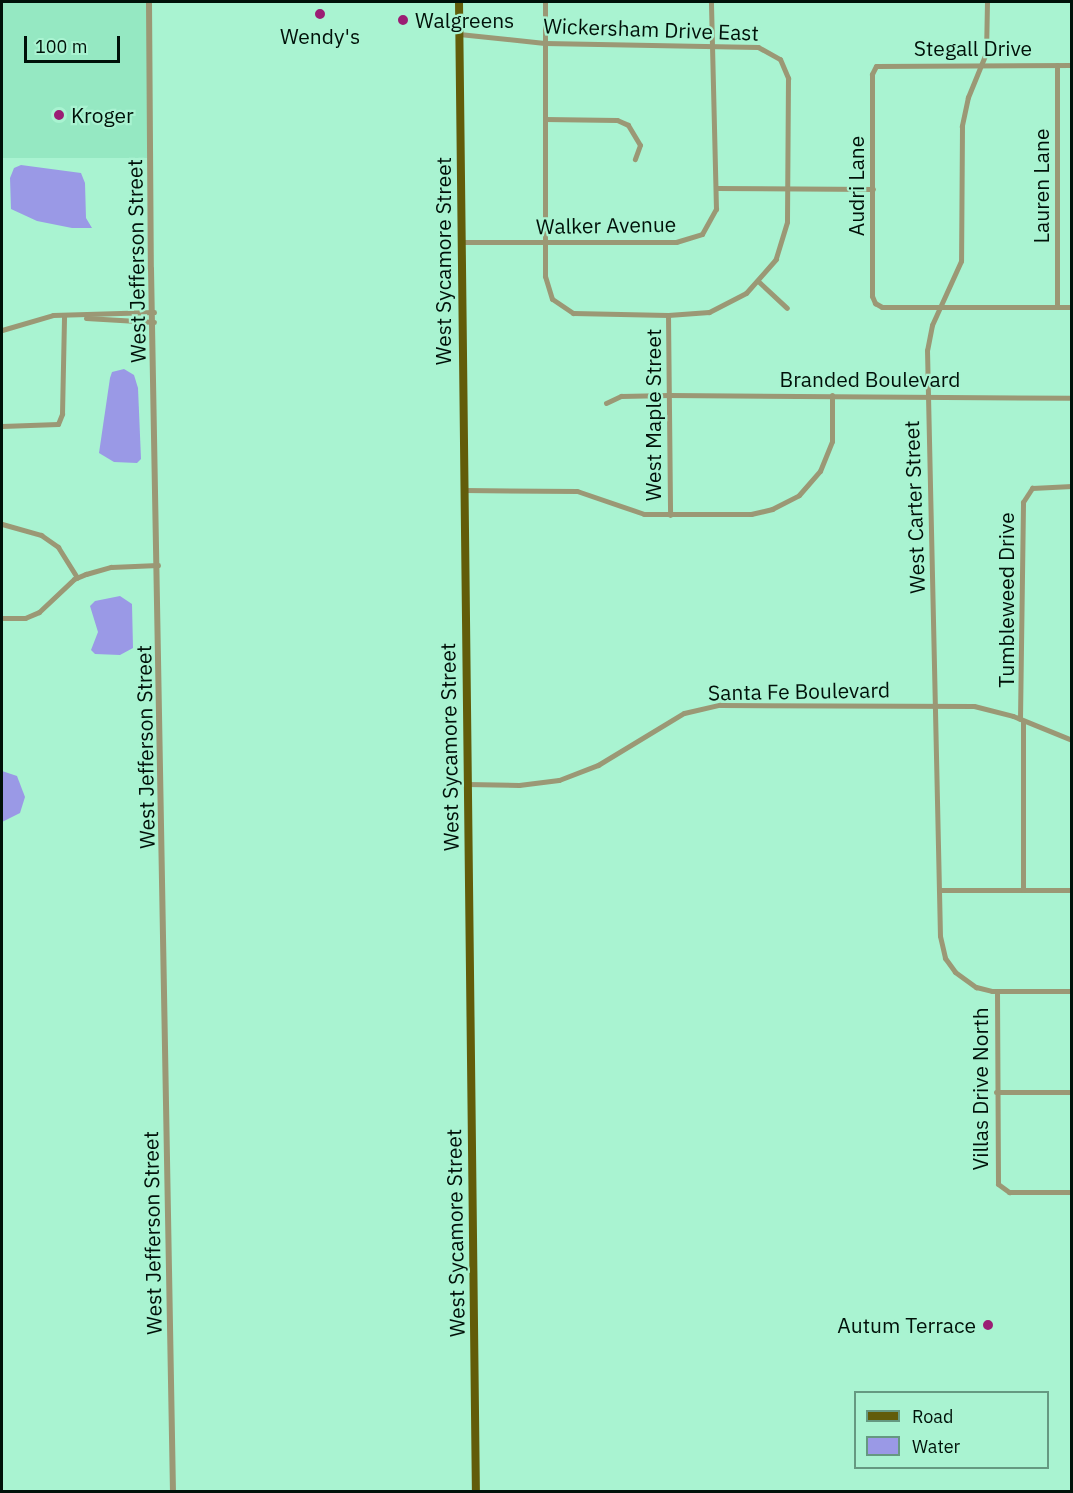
<!DOCTYPE html>
<html>
<head>
<meta charset="utf-8">
<style>
	body { margin:0 }
	#map { position:relative; width:1073px; height:1493px; overflow:hidden; background:#a9f3d1; font-family:"IBM Plex Sans",sans-serif }
	div>[style] { position:absolute }
	.built>* { inset:0; background:#95e8c2; transform-origin:0 0 }
	.water>* { inset:0; background:#9a99e6 }
	.minor>* { height:5px; margin:-2.5px; padding:0 2.5px; transform-origin:2.5px; border-radius:2.5px; background:#9b9875 }
	.tertiary>* { height:6px; margin:-3px; padding:0 3px; transform-origin:3px; border-radius:3px; background:#9b9875 }
	.primary>* { height:8px; margin:-4px; padding:0 4px; transform-origin:4px; border-radius:4px; background:#625c0a }
	.dots>* { width:16px; height:16px; translate:-50% -50%; box-sizing:border-box; border:3px solid #a9f3d1; border-radius:50% }
	span { translate:-50% -50%; white-space:nowrap; text-align:center; line-height:1.15; -webkit-text-stroke:4.5px #a9f3d1; paint-order:stroke }
	.poi-label { font-size:21px; color:#001109 }
	.left { translate:0 -50%; text-align:left }
	.right { translate:-100% -50%; text-align:right }
	.street-label { font-size:21px; color:#001109 }
	.frame { position:absolute; inset:0; border:3px solid #001109; pointer-events:none }
	.legend { position:absolute; left:854px; top:1391px; width:195px; height:78px; box-sizing:border-box; background:#a9f3d1; border:2px solid #659981; margin:0; padding:8px 10px; list-style:none; font-size:18px; color:#001109 }
	.legend li { display:flex; align-items:center; gap:12px; height:30px }
	.legend b { width:30px; border:2px solid #659981 }
	.scale { position:absolute; left:24px; top:36px; width:96px; height:27px; box-sizing:border-box; border:3px solid #001109; border-top:0; padding-left:8px; font-size:18px; line-height:21px; white-space:nowrap; color:#001109; -webkit-text-stroke:4px #a9f3d1; paint-order:stroke }
</style>
</head>
<body>
<div id="map">
	<div class="built">
		<div style="left:2px;top:2px;width:148px;height:156px"></div>
	</div>
	<div class="water">
		<div style="clip-path:polygon(21px 165px,81px 173px,85px 183px,86px 218px,92px 228px,72px 228px,37px 221px,11px 209px,10px 178px,14px 168px)"></div>
		<div style="clip-path:polygon(124px 369px,134px 375px,138px 388px,141px 459px,137px 463px,114px 462px,99px 453px,110px 378px,112px 372px)"></div>
		<div style="clip-path:polygon(120px 596px,132px 604px,133px 648px,120px 655px,95px 654px,91px 650px,98px 632px,90px 606px,95px 601px)"></div>
		<div style="clip-path:polygon(2px 771px,17px 776px,25px 797px,20px 813px,2px 822px)"></div>
	</div>
	<div class="minor">
		<div style="left:987px;top:2px;width:51px;rotate:91.1deg"></div>
		<div style="left:986px;top:53px;width:48px;rotate:112.2deg"></div>
		<div style="left:968px;top:97px;width:30px;rotate:102deg"></div>
		<div style="left:962px;top:126px;width:135px;rotate:90.4deg"></div>
		<div style="left:961px;top:261px;width:70px;rotate:114.4deg"></div>
		<div style="left:932px;top:325px;width:25px;rotate:101deg"></div>
		<div style="left:927px;top:350px;width:586px;rotate:88.73deg"></div>
		<div style="left:940px;top:936px;width:23px;rotate:77deg"></div>
		<div style="left:945px;top:958px;width:17px;rotate:54deg"></div>
		<div style="left:955px;top:972px;width:26px;rotate:36deg"></div>
		<div style="left:976px;top:987px;width:16px;rotate:14deg"></div>
		<div style="left:992px;top:991px;width:80px"></div>
		<div style="left:459px;top:34px;width:86px;rotate:6deg"></div>
		<div style="left:545px;top:43px;width:213px;rotate:1.1deg"></div>
		<div style="left:758px;top:47px;width:25px;rotate:29deg"></div>
		<div style="left:780px;top:59px;width:21px;rotate:67deg"></div>
		<div style="left:788px;top:78px;width:144px;rotate:90.4deg"></div>
		<div style="left:787px;top:222px;width:39px;rotate:107deg"></div>
		<div style="left:776px;top:259px;width:45px;rotate:131.4deg"></div>
		<div style="left:746px;top:293px;width:42px;rotate:152.8deg"></div>
		<div style="left:709px;top:312px;width:41px;rotate:175.8deg"></div>
		<div style="left:668px;top:315px;width:95px;rotate:-178.8deg"></div>
		<div style="left:573px;top:313px;width:25px;rotate:-146deg"></div>
		<div style="left:552px;top:299px;width:24px;rotate:-107deg"></div>
		<div style="left:545px;top:276px;width:274px;rotate:-90deg"></div>
		<div style="left:1072px;top:65px;width:196px;rotate:179.7deg"></div>
		<div style="left:876px;top:66px;width:9px;rotate:117deg"></div>
		<div style="left:872px;top:74px;width:222px;rotate:90deg"></div>
		<div style="left:872px;top:296px;width:8px;rotate:67deg"></div>
		<div style="left:875px;top:303px;width:8px;rotate:30deg"></div>
		<div style="left:882px;top:307px;width:190px"></div>
		<div style="left:545px;top:119px;width:72px;rotate:0.8deg"></div>
		<div style="left:617px;top:120px;width:12px;rotate:24deg"></div>
		<div style="left:628px;top:125px;width:23px;rotate:59deg"></div>
		<div style="left:640px;top:145px;width:15px;rotate:110deg"></div>
		<div style="left:716px;top:188px;width:157px;rotate:0.4deg"></div>
		<div style="left:461px;top:242px;width:215px"></div>
		<div style="left:676px;top:242px;width:27px;rotate:-17deg"></div>
		<div style="left:702px;top:234px;width:29px;rotate:-61deg"></div>
		<div style="left:716px;top:209px;width:207px;rotate:-91.4deg"></div>
		<div style="left:759px;top:282px;width:38px;rotate:43deg"></div>
		<div style="left:1057px;top:307px;width:242px;rotate:-90deg"></div>
		<div style="left:668px;top:315px;width:200px;rotate:89.4deg"></div>
		<div style="left:86px;top:318px;width:68px;rotate:3.4deg"></div>
		<div style="left:2px;top:330px;width:53px;rotate:-16.4deg"></div>
		<div style="left:53px;top:315px;width:101px;rotate:-1.7deg"></div>
		<div style="left:606px;top:403px;width:17px;rotate:-25deg"></div>
		<div style="left:621px;top:396px;width:48px;rotate:-1.2deg"></div>
		<div style="left:669px;top:395px;width:403px;rotate:0.4deg"></div>
		<div style="left:2px;top:426px;width:56px;rotate:-2deg"></div>
		<div style="left:58px;top:424px;width:11px;rotate:-68deg"></div>
		<div style="left:62px;top:414px;width:99px;rotate:-88.8deg"></div>
		<div style="left:464px;top:490px;width:113px;rotate:0.5deg"></div>
		<div style="left:577px;top:491px;width:71px;rotate:18.9deg"></div>
		<div style="left:644px;top:514px;width:107px"></div>
		<div style="left:751px;top:514px;width:22px;rotate:-13deg"></div>
		<div style="left:772px;top:509px;width:30px;rotate:-27deg"></div>
		<div style="left:799px;top:495px;width:32px;rotate:-49deg"></div>
		<div style="left:820px;top:471px;width:32px;rotate:-68deg"></div>
		<div style="left:832px;top:441px;width:46px;rotate:-90deg"></div>
		<div style="left:2px;top:524px;width:41px;rotate:15.8deg"></div>
		<div style="left:41px;top:535px;width:21px;rotate:35deg"></div>
		<div style="left:58px;top:547px;width:36px;rotate:58deg"></div>
		<div style="left:2px;top:618px;width:23px"></div>
		<div style="left:25px;top:618px;width:15px;rotate:-23deg"></div>
		<div style="left:39px;top:612px;width:48px;rotate:-43.3deg"></div>
		<div style="left:74px;top:579px;width:13px;rotate:-23deg"></div>
		<div style="left:86px;top:574px;width:26px;rotate:-16deg"></div>
		<div style="left:111px;top:567px;width:47px;rotate:-2.4deg"></div>
		<div style="left:1020px;top:719px;width:217px;rotate:-89.2deg"></div>
		<div style="left:1023px;top:502px;width:17px;rotate:-57deg"></div>
		<div style="left:1032px;top:488px;width:40px;rotate:-2.9deg"></div>
		<div style="left:467px;top:784px;width:52px;rotate:1.1deg"></div>
		<div style="left:519px;top:785px;width:40px;rotate:-7.1deg"></div>
		<div style="left:559px;top:780px;width:42px;rotate:-21deg"></div>
		<div style="left:598px;top:765px;width:100px;rotate:-31.2deg"></div>
		<div style="left:684px;top:713px;width:37px;rotate:-13deg"></div>
		<div style="left:720px;top:705px;width:254px;rotate:0.2deg"></div>
		<div style="left:974px;top:706px;width:40px;rotate:14.4deg"></div>
		<div style="left:1013px;top:716px;width:64px;rotate:22.1deg"></div>
		<div style="left:939px;top:890px;width:133px"></div>
		<div style="left:1023px;top:890px;width:169px;rotate:-90deg"></div>
		<div style="left:997px;top:991px;width:193px;rotate:89.7deg"></div>
		<div style="left:998px;top:1184px;width:14px;rotate:36deg"></div>
		<div style="left:1009px;top:1192px;width:63px"></div>
		<div style="left:996px;top:1092px;width:76px"></div>
	</div>
	<div class="tertiary">
		<div style="left:149px;top:2px;width:267px;rotate:89.6deg"></div>
		<div style="left:151px;top:269px;width:1223px;rotate:88.97deg"></div>
	</div>
	<div class="primary">
		<div style="left:459px;top:2px;width:1490px;rotate:89.35deg"></div>
	</div>
	<div class="dots">
		<div style="left:320px;top:14px;background:#9b1d74"></div>
		<div style="left:403px;top:20px;background:#9b1d74"></div>
		<div style="left:59px;top:115px;background:#9b1d74"></div>
		<div style="left:988px;top:1325px;background:#9b1d74"></div>
	</div>
	<div class="poi-label">
		<span class="left" style="left:415px;top:20px">Walgreens</span>
		<span style="left:320px;top:36px">Wendy's</span>
		<span class="left" style="left:71px;top:115px">Kroger</span>
		<span class="right" style="left:976px;top:1325px">Autum Terrace</span>
	</div>
	<div class="street-label">
		<span style="left:651px;top:29px;rotate:2deg">Wickersham Drive East</span>
		<span style="left:973px;top:48px">Stegall Drive</span>
		<span style="left:856px;top:186px;rotate:-90deg">Audri Lane</span>
		<span style="left:1041px;top:186px;rotate:-90deg">Lauren Lane</span>
		<span style="left:606px;top:225px;rotate:-1deg">Walker Avenue</span>
		<span style="left:136px;top:261px;rotate:-91deg">West Jefferson Street</span>
		<span style="left:443px;top:261px;rotate:-90deg">West Sycamore Street</span>
		<span style="left:870px;top:379px">Branded Boulevard</span>
		<span style="left:653px;top:415px;rotate:-90deg">West Maple Street</span>
		<span style="left:914px;top:507px;rotate:-92deg">West Carter Street</span>
		<span style="left:1006px;top:600px;rotate:-90deg">Tumbleweed Drive</span>
		<span style="left:799px;top:691px;rotate:-1deg">Santa Fe Boulevard</span>
		<span style="left:145px;top:747px;rotate:-91deg">West Jefferson Street</span>
		<span style="left:449px;top:747px;rotate:-91deg">West Sycamore Street</span>
		<span style="left:980px;top:1089px;rotate:-90deg">Villas Drive North</span>
		<span style="left:152px;top:1233px;rotate:-91deg">West Jefferson Street</span>
		<span style="left:455px;top:1233px;rotate:-91deg">West Sycamore Street</span>
	</div>
	<div class="frame"></div>
	<ul class="legend">
	<li><b style="height:8px;background:#625c0a"></b>Road</li>
	<li><b style="height:16px;background:#9a99e6"></b>Water</li>
	</ul>
	<div class="scale">100 m</div>
</div>
</body>
</html>
